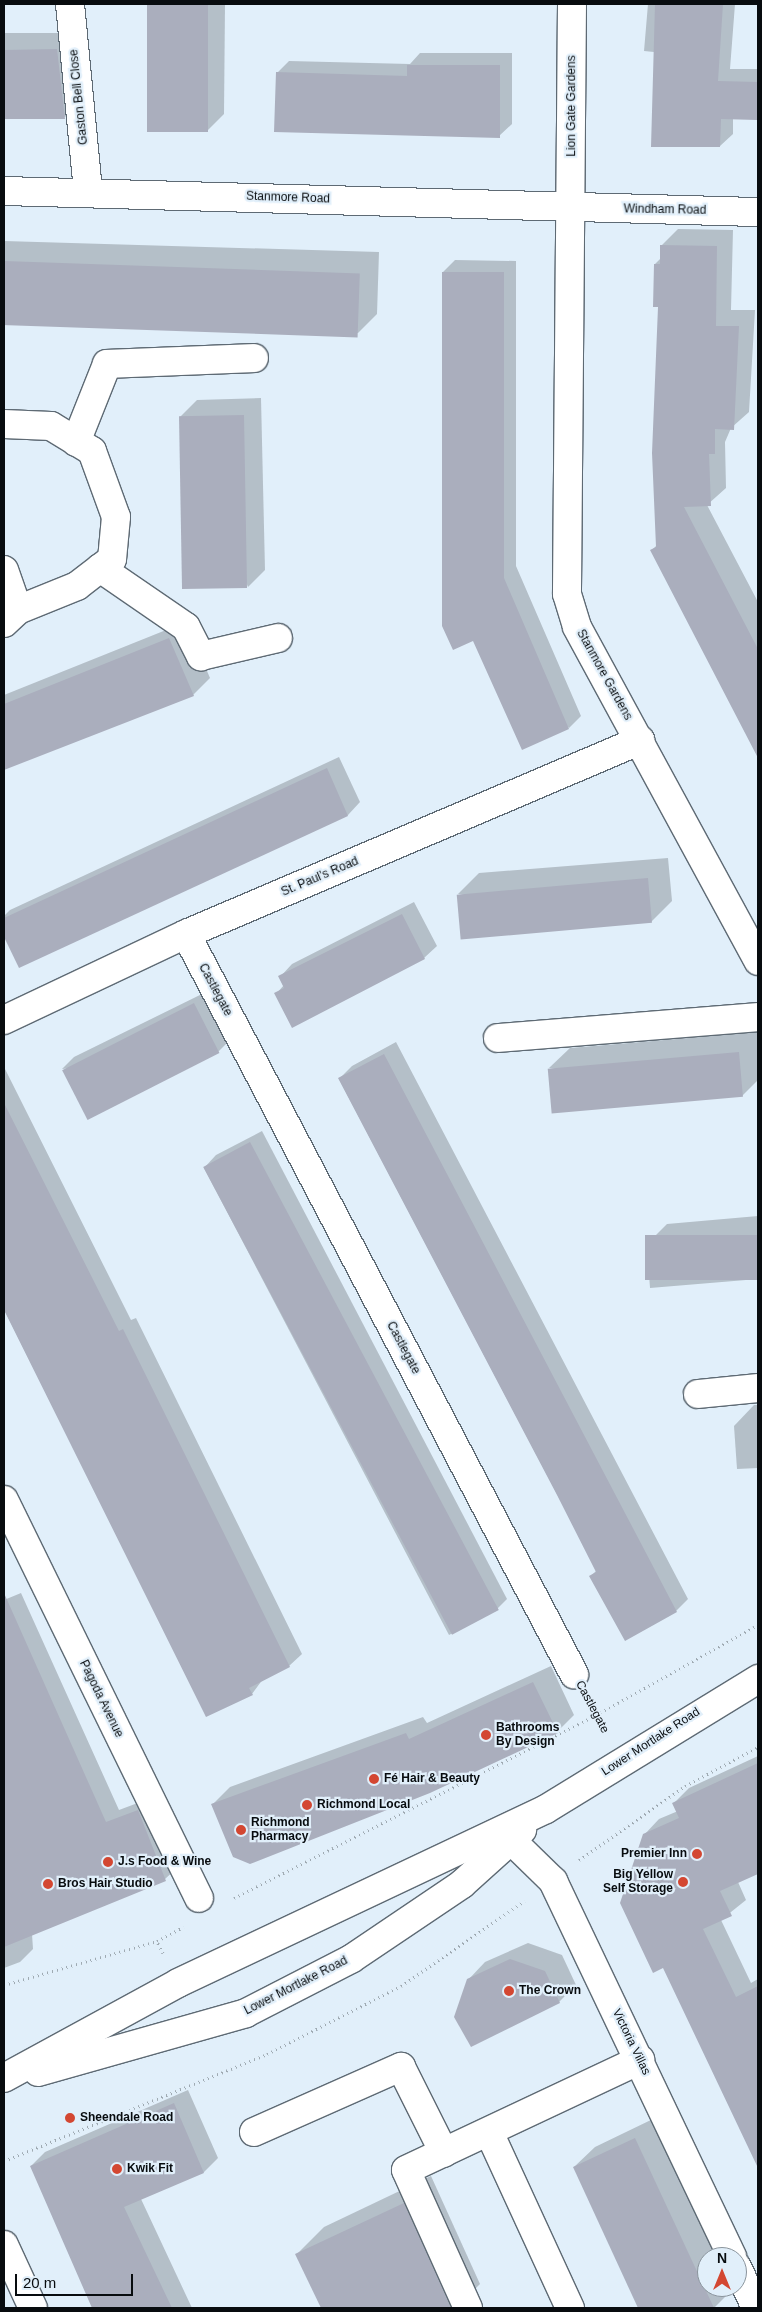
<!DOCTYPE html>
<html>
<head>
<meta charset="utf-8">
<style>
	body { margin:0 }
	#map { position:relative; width:762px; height:2312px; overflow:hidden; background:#e1effa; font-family:Helvetica,sans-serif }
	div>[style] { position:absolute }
	.shadow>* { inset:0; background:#0003 }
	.building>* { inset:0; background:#aaaebd; transform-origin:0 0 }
	.path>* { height:3px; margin-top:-1.5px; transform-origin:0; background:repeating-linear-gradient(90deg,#9faab2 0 1px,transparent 0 5px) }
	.roads { filter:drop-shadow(1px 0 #5e6a74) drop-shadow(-1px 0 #5e6a74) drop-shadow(0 1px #5e6a74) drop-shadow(0 -1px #5e6a74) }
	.minor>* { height:28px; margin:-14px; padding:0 14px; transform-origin:14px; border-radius:14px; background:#fff }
	.highway>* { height:28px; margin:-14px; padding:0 14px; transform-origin:14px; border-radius:14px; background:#fff }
	.dots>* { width:14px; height:14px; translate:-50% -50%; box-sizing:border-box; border:2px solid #e1effa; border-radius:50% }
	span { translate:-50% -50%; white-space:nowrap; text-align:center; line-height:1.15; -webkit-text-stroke:4.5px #e1effa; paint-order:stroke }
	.street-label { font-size:12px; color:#080c0f }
	.poi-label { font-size:12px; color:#080c0f; font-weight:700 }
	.left { translate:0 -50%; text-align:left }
	.right { translate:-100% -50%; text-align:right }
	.frame { position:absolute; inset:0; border:5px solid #080c0f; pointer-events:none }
	.north { position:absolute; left:697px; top:2247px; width:50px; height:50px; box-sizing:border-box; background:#e1effa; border:1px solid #8a949c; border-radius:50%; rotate:0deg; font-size:14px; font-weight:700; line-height:20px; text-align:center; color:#080c0f }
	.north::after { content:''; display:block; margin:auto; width:18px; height:22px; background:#d34732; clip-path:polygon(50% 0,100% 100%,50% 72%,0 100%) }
	.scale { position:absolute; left:15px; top:2274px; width:118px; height:22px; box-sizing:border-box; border:2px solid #080c0f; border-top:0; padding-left:6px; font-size:15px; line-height:18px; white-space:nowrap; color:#080c0f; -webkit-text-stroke:4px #e1effa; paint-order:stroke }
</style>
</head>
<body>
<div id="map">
	<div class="shadow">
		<div style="clip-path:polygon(149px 4px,225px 4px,224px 114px,207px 131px,148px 131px)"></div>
		<div style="clip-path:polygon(648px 4px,735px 4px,730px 69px,758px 69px,758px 118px,733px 118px,733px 134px,720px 146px,654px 52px,644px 51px)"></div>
		<div style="clip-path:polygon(4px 33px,74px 33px,82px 100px,65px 117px,4px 118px)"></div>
		<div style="clip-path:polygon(420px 53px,512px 53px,512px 124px,499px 136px,277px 73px,289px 61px,410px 64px)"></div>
		<div style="clip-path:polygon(678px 229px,733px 230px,731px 310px,755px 310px,749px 412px,731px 428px,725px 442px,726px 488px,707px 505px,758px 602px,758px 756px,652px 550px,657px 545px,659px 306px,655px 264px,661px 258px,662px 245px)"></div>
		<div style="clip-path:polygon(4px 241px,379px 252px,377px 314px,358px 333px,4px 324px)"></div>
		<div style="clip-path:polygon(455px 260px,516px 261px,516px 566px,581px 716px,569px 728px,474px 639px,443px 272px)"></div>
		<div style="clip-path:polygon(261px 398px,265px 570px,248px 587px,180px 417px,197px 400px)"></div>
		<div style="clip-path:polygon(186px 622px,210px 678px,193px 695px,4px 769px,4px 695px)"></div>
		<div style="clip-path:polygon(339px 757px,360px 802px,348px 815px,19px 966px,4px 934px,4px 916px,10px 910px)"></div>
		<div style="clip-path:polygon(668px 858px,672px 901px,651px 922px,458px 894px,479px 873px)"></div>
		<div style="clip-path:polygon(414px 902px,437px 946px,424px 958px,276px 994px,284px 985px,280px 977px,292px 964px)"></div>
		<div style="clip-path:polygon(206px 992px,230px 1040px,218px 1052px,62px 1069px,74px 1057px)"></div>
		<div style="clip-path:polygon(758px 1032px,758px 1080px,742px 1096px,549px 1068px,570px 1048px)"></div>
		<div style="clip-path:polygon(396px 1042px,688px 1599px,676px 1611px,591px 1576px,597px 1570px,339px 1079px,352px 1066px)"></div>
		<div style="clip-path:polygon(4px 1067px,131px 1320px,136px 1318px,302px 1654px,289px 1666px,263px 1679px,252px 1694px,207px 1715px,4px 1309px)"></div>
		<div style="clip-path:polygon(262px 1131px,507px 1599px,495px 1611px,449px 1635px,204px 1168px,216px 1155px)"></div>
		<div style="clip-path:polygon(758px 1216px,758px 1279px,650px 1288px,647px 1244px,667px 1224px)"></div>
		<div style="clip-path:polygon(754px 1405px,758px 1405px,758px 1468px,737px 1469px,734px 1426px)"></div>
		<div style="clip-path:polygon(21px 1593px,119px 1810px,151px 1798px,178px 1867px,165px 1879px,32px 1934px,33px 1949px,20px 1962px,4px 1968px,4px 1852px,16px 1847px,4px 1821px,4px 1741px,11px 1738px,4px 1722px,4px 1600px)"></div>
		<div style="clip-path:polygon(551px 1666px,574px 1715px,557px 1732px,213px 1804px,230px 1787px,423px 1717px,427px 1723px)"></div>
		<div style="clip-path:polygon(758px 1756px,758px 1872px,738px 1882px,746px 1900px,721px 1920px,751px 1983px,758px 1979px,758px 2165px,664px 1967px,644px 1835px,659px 1819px,678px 1811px,674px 1803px,689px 1788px)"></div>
		<div style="clip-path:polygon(528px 1943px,562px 1955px,576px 1985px,559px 2002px,468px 1980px,485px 1962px)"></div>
		<div style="clip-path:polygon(188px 2090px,218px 2158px,204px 2172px,141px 2199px,192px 2308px,97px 2308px,31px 2166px,45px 2152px)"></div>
		<div style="clip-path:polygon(655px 2118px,720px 2257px,707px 2257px,707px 2287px,734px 2288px,714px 2308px,640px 2308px,574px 2167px,595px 2147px)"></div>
		<div style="clip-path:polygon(431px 2176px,480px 2284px,456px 2308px,322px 2308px,297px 2254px,324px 2227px)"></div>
	</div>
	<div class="building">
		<div style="left:147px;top:4px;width:61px;height:128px"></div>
		<div style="clip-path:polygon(655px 4px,723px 4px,718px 81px,758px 82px,758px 115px,757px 120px,721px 119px,720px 147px,651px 147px)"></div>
		<div style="clip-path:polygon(57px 49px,65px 119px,4px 119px,4px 50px)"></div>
		<div style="clip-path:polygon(407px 65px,500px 65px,500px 138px,274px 132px,276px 72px,407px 76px)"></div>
		<div style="clip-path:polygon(660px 245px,717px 246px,716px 326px,739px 326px,734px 430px,715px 429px,715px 454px,709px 454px,711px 506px,684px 507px,758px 649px,758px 758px,650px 550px,656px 547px,652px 453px,658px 307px,653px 307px,654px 264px,660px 264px)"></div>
		<div style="left:4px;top:261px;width:356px;height:64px;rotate:2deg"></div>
		<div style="clip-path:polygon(442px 272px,504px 272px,504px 578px,569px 729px,522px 750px,473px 641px,453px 650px,442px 626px)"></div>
		<div style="left:244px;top:415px;width:173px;height:65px;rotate:89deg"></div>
		<div style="clip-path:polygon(169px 638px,194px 696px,4px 770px,4px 704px)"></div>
		<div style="clip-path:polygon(327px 768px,348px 816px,19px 968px,4px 937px,4px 918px)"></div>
		<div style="left:648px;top:878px;width:45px;height:192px;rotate:85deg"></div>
		<div style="clip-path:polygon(402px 914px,425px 959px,292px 1028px,274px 993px,284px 988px,278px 976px)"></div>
		<div style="left:194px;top:1003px;width:56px;height:148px;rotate:63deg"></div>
		<div style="left:739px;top:1052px;width:45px;height:192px;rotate:85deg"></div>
		<div style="clip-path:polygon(384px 1054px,677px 1612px,625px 1641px,589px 1576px,596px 1572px,557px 1495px,338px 1078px)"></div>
		<div style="clip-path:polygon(4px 1103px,119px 1331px,123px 1329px,290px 1667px,249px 1688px,253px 1695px,206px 1717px,4px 1310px)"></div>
		<div style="left:250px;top:1142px;width:530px;height:53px;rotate:62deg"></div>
		<div style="left:758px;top:1235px;width:45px;height:113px;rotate:90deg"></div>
		<div style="clip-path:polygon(4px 1593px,106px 1822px,138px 1810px,166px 1881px,4px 1947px)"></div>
		<div style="clip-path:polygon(533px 1682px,558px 1733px,430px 1793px,250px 1864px,233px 1857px,211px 1804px,406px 1733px,409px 1739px)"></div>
		<div style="clip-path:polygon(758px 1763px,758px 1874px,720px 1891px,732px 1916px,703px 1929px,736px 1997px,758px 1986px,758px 2168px,663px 1968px,653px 1973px,620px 1903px,643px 1834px,679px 1818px,672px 1803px)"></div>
		<div style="clip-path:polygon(510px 1959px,545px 1971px,560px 2003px,471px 2047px,454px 2017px,467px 1979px)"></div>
		<div style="clip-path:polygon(174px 2103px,204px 2173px,124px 2207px,172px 2308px,92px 2308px,30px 2166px)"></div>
		<div style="clip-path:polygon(635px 2138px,714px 2308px,638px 2308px,573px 2167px)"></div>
		<div style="clip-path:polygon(404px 2203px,451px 2308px,321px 2308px,295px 2254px)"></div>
	</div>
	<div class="path">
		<div style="left:589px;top:1703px;width:34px;rotate:60deg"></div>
		<div style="left:579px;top:1860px;width:129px;rotate:-34.9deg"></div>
		<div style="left:685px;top:1786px;width:83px;rotate:-28.1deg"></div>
		<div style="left:234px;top:1898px;width:406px;rotate:-26.8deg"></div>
		<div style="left:596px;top:1715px;width:185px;rotate:-29.1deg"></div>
		<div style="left:163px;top:1953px;width:13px;rotate:-117deg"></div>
		<div style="left:157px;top:1941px;width:30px;rotate:-28deg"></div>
		<div style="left:4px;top:1985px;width:159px;rotate:-16deg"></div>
		<div style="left:4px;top:2161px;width:284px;rotate:-22.1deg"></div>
		<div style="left:267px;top:2054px;width:150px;rotate:-26.9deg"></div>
		<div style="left:401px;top:1986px;width:150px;rotate:-34.6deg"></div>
	</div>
	<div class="roads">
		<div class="minor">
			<div style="left:70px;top:4px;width:188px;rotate:84.5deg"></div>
			<div style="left:572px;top:4px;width:590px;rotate:90.49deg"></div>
			<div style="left:567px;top:594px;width:34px;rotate:73deg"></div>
			<div style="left:577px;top:627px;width:380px;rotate:61.5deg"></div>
			<div style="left:4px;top:191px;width:754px;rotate:1.6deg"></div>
			<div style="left:4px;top:424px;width:47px;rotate:2.4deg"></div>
			<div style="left:51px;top:426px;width:48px;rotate:31.4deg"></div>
			<div style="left:92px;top:451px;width:70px;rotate:70deg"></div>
			<div style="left:116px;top:517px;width:42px;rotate:95.4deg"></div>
			<div style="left:112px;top:559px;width:44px;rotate:142.4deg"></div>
			<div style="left:77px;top:586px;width:64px;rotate:157.9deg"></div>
			<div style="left:18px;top:610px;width:19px;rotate:137deg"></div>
			<div style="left:76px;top:442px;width:84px;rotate:-68.3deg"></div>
			<div style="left:107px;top:364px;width:147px;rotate:-2.3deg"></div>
			<div style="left:100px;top:568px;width:104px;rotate:34.5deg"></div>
			<div style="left:186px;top:627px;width:33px;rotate:63deg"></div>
			<div style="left:201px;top:656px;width:79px;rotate:-13.2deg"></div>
			<div style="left:4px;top:570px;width:42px;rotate:70.7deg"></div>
			<div style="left:186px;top:934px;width:836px;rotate:62.33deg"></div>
			<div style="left:4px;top:1020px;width:201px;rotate:-25.3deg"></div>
			<div style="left:186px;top:934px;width:494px;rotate:-23.1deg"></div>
			<div style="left:498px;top:1038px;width:261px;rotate:-4.6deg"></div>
			<div style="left:698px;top:1394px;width:60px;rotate:-5.7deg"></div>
			<div style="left:4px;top:1500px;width:443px;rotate:63.9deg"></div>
			<div style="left:511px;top:1840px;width:59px;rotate:44.3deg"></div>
			<div style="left:553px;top:1881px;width:416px;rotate:64.5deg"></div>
			<div style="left:254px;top:2132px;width:161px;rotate:-23.9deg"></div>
			<div style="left:401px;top:2067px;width:96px;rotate:63.4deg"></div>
			<div style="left:489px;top:2132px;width:194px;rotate:65.3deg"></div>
			<div style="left:4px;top:2245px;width:69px;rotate:65.3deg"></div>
			<div style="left:737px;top:2267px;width:45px;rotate:65.1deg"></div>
			<div style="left:468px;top:2308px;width:151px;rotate:-114.2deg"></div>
			<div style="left:406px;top:2170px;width:259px;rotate:-25.2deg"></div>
		</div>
		<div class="highway">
			<div style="left:38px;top:2072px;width:216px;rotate:-15.8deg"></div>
			<div style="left:246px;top:2013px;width:118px;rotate:-27.2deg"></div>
			<div style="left:351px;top:1959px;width:134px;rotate:-34deg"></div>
			<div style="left:462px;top:1884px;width:81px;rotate:-42deg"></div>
			<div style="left:4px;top:2078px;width:198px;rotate:-28.6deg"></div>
			<div style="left:178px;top:1983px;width:407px;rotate:-25.3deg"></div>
			<div style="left:546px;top:1809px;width:249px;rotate:-31.5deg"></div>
		</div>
	</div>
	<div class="dots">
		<div style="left:486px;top:1735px;background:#d34732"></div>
		<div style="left:374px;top:1779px;background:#d34732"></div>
		<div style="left:307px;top:1805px;background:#d34732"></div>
		<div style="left:241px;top:1830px;background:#d34732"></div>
		<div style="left:697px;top:1854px;background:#d34732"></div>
		<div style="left:108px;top:1862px;background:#d34732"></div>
		<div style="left:683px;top:1882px;background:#d34732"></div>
		<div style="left:48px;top:1884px;background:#d34732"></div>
		<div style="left:509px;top:1991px;background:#d34732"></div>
		<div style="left:70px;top:2118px;background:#d34732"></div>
		<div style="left:117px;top:2169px;background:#d34732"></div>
	</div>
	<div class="street-label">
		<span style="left:79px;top:97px;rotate:-96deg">Gaston Bell Close</span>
		<span style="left:572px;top:106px;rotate:-90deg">Lion Gate Gardens</span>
		<span style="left:288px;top:198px;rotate:2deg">Stanmore Road</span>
		<span style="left:665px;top:210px;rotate:1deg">Windham Road</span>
		<span style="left:604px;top:675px;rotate:61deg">Stanmore Gardens</span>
		<span style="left:320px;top:877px;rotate:-23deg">St. Paul’s Road</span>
		<span style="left:215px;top:990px;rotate:62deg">Castlegate</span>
		<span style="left:403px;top:1348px;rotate:62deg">Castlegate</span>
		<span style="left:101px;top:1699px;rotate:64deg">Pagoda Avenue</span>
		<span style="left:592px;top:1707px;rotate:62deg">Castlegate</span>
		<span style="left:651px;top:1742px;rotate:-33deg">Lower Mortlake Road</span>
		<span style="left:296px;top:1986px;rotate:-27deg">Lower Mortlake Road</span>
		<span style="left:631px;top:2042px;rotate:64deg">Victoria Villas</span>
	</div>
	<div class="poi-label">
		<span class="left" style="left:496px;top:1735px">Bathrooms<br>By Design</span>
		<span class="left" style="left:384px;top:1779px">Fé Hair &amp; Beauty</span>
		<span class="left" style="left:317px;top:1805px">Richmond Local</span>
		<span class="left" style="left:251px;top:1830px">Richmond<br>Pharmacy</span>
		<span class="right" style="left:687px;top:1854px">Premier Inn</span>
		<span class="left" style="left:118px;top:1862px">J.s Food &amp; Wine</span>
		<span class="right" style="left:673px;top:1882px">Big Yellow<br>Self Storage</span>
		<span class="left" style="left:58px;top:1884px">Bros Hair Studio</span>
		<span class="left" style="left:519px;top:1991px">The Crown</span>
		<span class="left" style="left:80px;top:2118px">Sheendale Road</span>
		<span class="left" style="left:127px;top:2169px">Kwik Fit</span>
	</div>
	<div class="frame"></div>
	<div class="north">N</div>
	<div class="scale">20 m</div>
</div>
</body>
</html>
